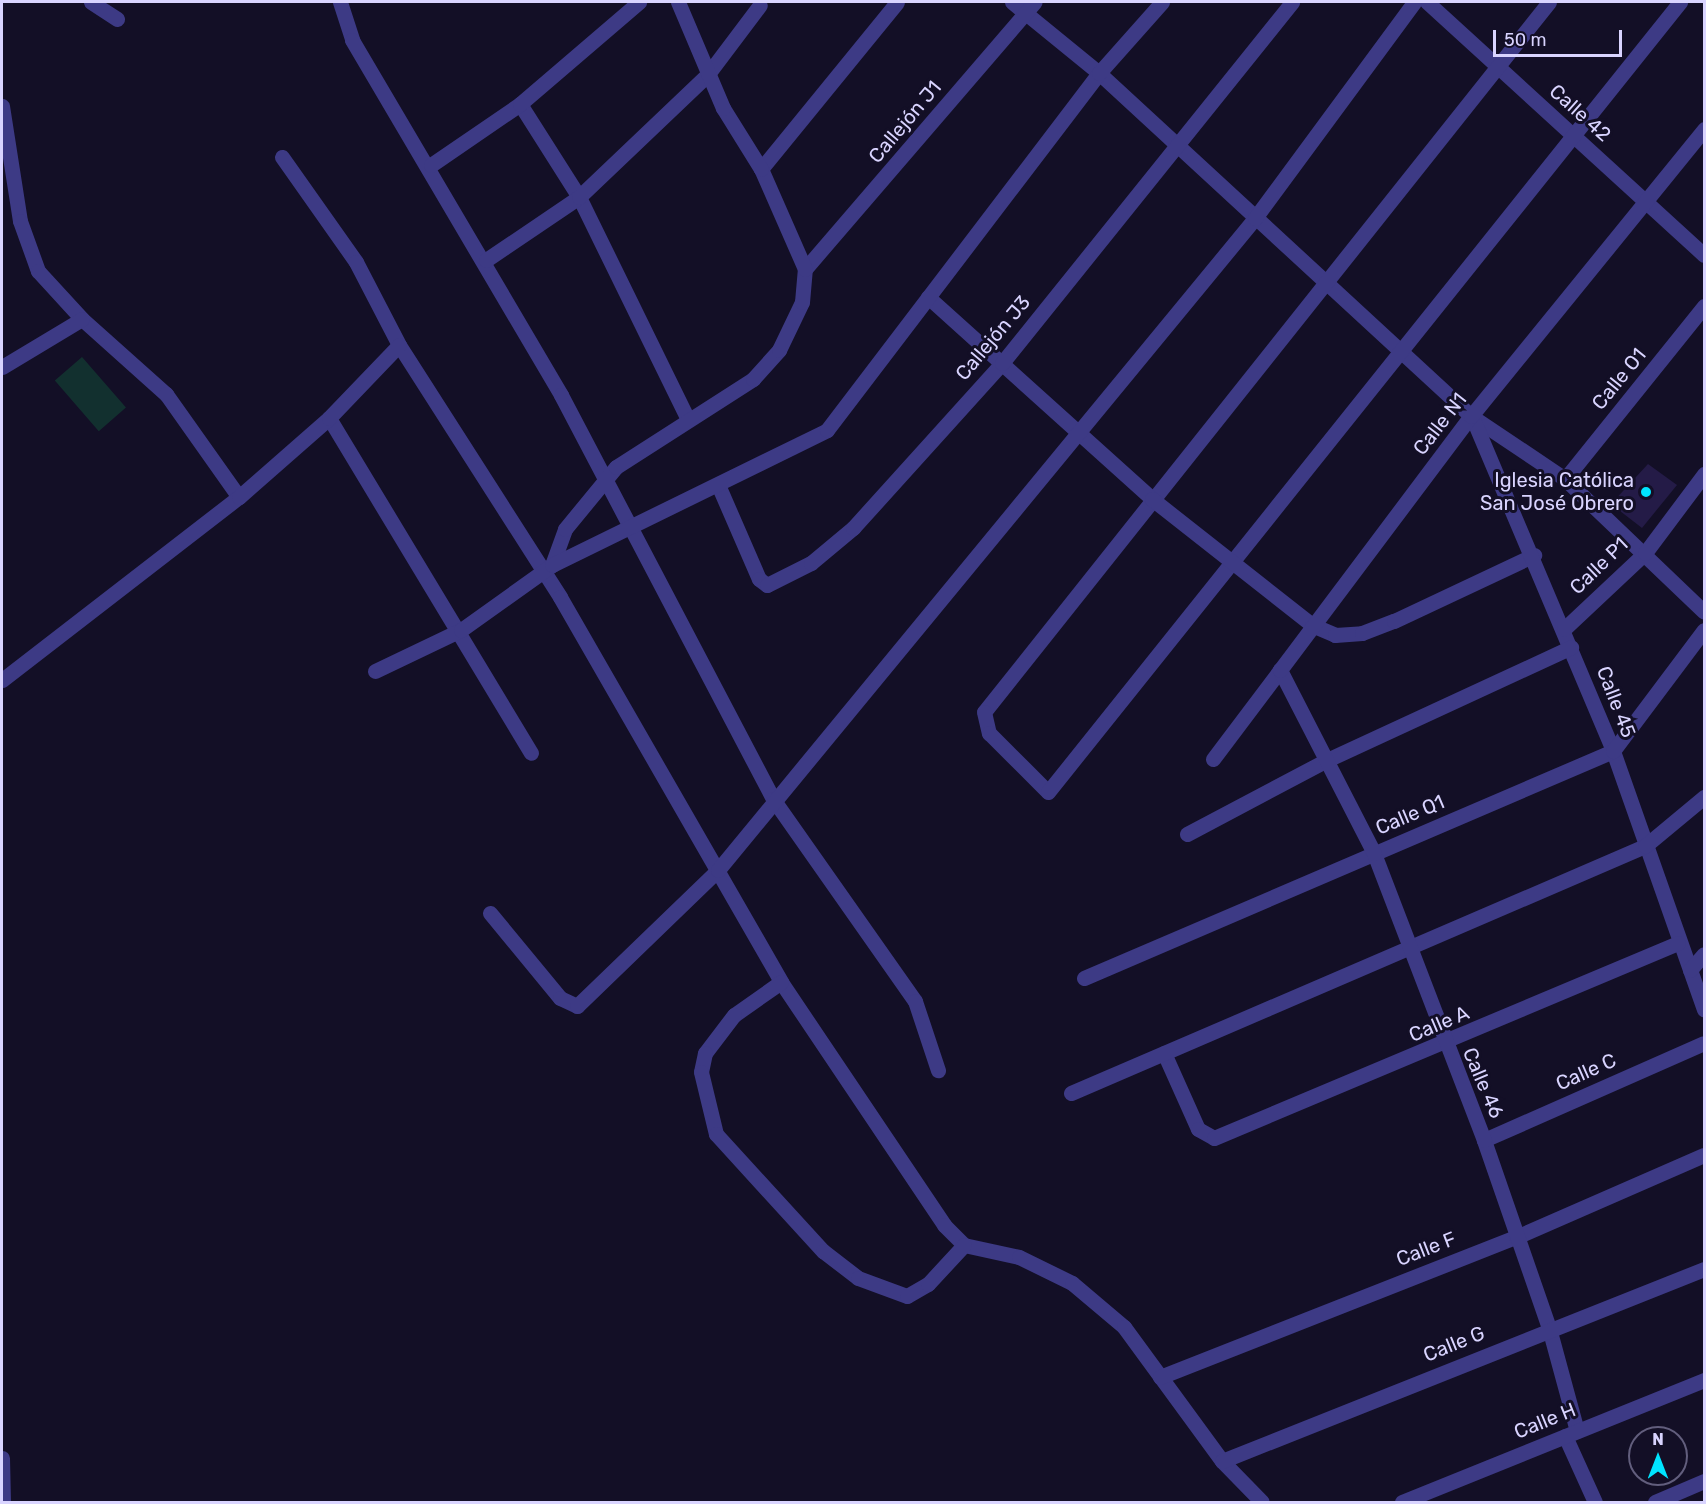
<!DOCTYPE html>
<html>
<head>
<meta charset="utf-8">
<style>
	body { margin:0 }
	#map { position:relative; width:1706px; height:1504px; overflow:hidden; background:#130f26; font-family:Rubik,sans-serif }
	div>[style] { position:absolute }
	.green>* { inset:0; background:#12302f; transform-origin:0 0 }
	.building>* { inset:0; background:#241b47 }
	.minor>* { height:15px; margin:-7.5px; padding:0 7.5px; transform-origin:7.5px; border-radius:7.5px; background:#3d3a85 }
	.dots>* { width:16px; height:16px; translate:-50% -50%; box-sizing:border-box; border:3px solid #130f26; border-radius:50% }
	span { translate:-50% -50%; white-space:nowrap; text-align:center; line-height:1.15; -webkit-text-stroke:6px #130f26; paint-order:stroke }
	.street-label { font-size:20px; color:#d9d4ff }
	.poi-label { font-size:20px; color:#d9d4ff }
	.right { translate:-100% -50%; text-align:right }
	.frame { position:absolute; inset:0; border:3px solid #d9d4ff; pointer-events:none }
	.north { position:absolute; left:1628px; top:1426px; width:60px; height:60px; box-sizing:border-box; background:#130f26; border:2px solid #625e7d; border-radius:50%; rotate:0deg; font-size:16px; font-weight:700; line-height:24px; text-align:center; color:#d9d4ff }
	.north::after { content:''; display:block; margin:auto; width:21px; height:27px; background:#00e5ff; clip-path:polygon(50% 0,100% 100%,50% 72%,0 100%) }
	.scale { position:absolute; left:1493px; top:30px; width:129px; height:27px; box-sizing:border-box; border:3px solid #d9d4ff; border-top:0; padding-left:8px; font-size:18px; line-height:21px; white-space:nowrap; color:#d9d4ff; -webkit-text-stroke:4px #130f26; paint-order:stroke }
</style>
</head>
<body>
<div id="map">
	<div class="green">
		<div style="left:82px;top:357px;width:67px;height:36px;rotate:49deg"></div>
	</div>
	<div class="building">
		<div style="clip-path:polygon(1648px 464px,1677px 485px,1642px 528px,1611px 504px)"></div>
	</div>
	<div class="minor">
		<div style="left:91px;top:2px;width:31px;rotate:33deg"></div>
		<div style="left:340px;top:2px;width:40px;rotate:72deg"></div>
		<div style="left:352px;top:40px;width:412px;rotate:59.5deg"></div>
		<div style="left:561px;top:395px;width:456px;rotate:62.3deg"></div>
		<div style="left:773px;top:799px;width:247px;rotate:54.9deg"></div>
		<div style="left:915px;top:1001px;width:73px;rotate:71.6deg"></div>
		<div style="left:1012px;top:2px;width:112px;rotate:39.2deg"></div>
		<div style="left:1099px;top:73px;width:506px;rotate:42.68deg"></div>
		<div style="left:1471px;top:416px;width:113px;rotate:33.8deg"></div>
		<div style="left:1565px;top:479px;width:192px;rotate:43.7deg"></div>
		<div style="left:1427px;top:2px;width:375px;rotate:42.4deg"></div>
		<div style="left:1549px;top:2px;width:907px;rotate:128.51deg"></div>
		<div style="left:984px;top:712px;width:22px;rotate:77deg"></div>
		<div style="left:989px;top:733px;width:83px;rotate:45deg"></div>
		<div style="left:1048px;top:792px;width:1012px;rotate:-51.34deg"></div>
		<div style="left:520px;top:104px;width:110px;rotate:57.6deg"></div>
		<div style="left:579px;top:197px;width:245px;rotate:63.9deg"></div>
		<div style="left:2px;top:106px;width:116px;rotate:81.1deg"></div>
		<div style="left:20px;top:221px;width:53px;rotate:70.2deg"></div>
		<div style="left:38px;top:271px;width:65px;rotate:47.5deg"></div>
		<div style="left:82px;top:319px;width:113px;rotate:41.8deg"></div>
		<div style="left:166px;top:394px;width:126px;rotate:54.7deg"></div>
		<div style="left:282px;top:157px;width:128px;rotate:54.8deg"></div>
		<div style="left:356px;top:262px;width:93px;rotate:62.6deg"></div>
		<div style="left:399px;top:345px;width:299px;rotate:57.4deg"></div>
		<div style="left:560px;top:597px;width:444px;rotate:60.1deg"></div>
		<div style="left:781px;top:982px;width:293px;rotate:56.1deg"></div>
		<div style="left:944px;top:1225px;width:28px;rotate:45deg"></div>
		<div style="left:964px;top:1245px;width:56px;rotate:12.3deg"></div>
		<div style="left:1019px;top:1257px;width:59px;rotate:26.1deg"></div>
		<div style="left:1072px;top:1283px;width:68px;rotate:40.2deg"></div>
		<div style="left:1124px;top:1327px;width:166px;rotate:53.8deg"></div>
		<div style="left:1222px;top:1461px;width:57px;rotate:45.7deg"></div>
		<div style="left:431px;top:165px;width:108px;rotate:-34.4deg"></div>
		<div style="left:520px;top:104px;width:157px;rotate:-40.6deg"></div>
		<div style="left:761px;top:169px;width:215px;rotate:-50.8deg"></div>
		<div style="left:486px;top:260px;width:112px;rotate:-34.1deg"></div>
		<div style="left:579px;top:197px;width:178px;rotate:-43.6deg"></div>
		<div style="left:708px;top:74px;width:86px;rotate:-53deg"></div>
		<div style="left:805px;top:269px;width:352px;rotate:-49.3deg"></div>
		<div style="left:928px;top:297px;width:302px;rotate:42deg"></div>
		<div style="left:1152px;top:499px;width:204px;rotate:38.2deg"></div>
		<div style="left:1312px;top:625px;width:25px;rotate:23deg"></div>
		<div style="left:1335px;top:635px;width:27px;rotate:-4deg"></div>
		<div style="left:1362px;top:633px;width:34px;rotate:-21deg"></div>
		<div style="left:1394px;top:621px;width:155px;rotate:-25.2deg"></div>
		<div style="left:2px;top:367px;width:93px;rotate:-31deg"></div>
		<div style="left:329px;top:418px;width:391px;rotate:58.9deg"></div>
		<div style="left:1473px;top:419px;width:360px;rotate:67.1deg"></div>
		<div style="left:1613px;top:751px;width:274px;rotate:70.6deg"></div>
		<div style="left:1565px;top:479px;width:222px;rotate:-51.2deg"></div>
		<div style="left:719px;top:487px;width:100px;rotate:66.5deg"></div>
		<div style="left:759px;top:579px;width:10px;rotate:37deg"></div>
		<div style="left:767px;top:585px;width:49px;rotate:-26.6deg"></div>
		<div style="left:811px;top:563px;width:55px;rotate:-39.8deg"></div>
		<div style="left:853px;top:528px;width:222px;rotate:-47.9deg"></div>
		<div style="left:1002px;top:363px;width:463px;rotate:-51.2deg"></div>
		<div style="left:552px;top:565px;width:38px;rotate:-70deg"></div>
		<div style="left:565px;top:529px;width:80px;rotate:-50.6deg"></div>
		<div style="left:616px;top:467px;width:163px;rotate:-32.7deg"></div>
		<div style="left:753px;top:379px;width:39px;rotate:-48deg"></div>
		<div style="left:779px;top:350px;width:53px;rotate:-64.4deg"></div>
		<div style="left:802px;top:302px;width:33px;rotate:-85deg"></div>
		<div style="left:805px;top:269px;width:109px;rotate:-113.7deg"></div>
		<div style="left:761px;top:169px;width:72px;rotate:-121.9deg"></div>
		<div style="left:723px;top:108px;width:115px;rotate:-113deg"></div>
		<div style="left:1564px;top:629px;width:111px;rotate:-43.2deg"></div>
		<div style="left:1645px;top:553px;width:99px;rotate:-53.2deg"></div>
		<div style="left:375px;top:671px;width:95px;rotate:-25.5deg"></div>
		<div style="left:461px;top:630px;width:112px;rotate:-35.5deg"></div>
		<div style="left:552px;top:565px;width:306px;rotate:-26.1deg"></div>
		<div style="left:827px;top:430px;width:449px;rotate:-52.7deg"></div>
		<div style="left:1099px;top:73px;width:95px;rotate:-48.4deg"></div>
		<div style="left:2px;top:680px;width:299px;rotate:-37.7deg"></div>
		<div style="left:239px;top:497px;width:120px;rotate:-41.3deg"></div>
		<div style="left:329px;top:418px;width:101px;rotate:-46.2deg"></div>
		<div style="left:1213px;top:759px;width:111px;rotate:-53deg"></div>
		<div style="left:1187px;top:834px;width:158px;rotate:-27.9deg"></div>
		<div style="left:1327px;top:760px;width:269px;rotate:-24.8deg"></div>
		<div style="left:490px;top:913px;width:110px;rotate:50.5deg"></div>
		<div style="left:560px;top:998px;width:19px;rotate:25deg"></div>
		<div style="left:577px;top:1006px;width:196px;rotate:-44deg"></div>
		<div style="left:718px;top:870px;width:845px;rotate:-50.52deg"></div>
		<div style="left:1255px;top:218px;width:268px;rotate:-53.6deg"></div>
		<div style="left:1690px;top:970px;width:21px;rotate:-49deg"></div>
		<div style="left:1084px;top:978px;width:576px;rotate:-23.22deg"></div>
		<div style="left:1613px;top:751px;width:151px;rotate:-53.1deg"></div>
		<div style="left:781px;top:982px;width:57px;rotate:144.9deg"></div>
		<div style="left:734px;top:1015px;width:48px;rotate:127.3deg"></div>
		<div style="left:705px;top:1053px;width:19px;rotate:102deg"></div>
		<div style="left:701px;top:1072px;width:64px;rotate:76.4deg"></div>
		<div style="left:716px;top:1134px;width:159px;rotate:47.6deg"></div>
		<div style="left:823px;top:1251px;width:44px;rotate:37.6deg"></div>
		<div style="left:858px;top:1278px;width:52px;rotate:20.2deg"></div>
		<div style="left:907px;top:1296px;width:24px;rotate:-30deg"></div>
		<div style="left:928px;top:1284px;width:53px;rotate:-47.3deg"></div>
		<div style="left:1164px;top:1053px;width:83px;rotate:65.9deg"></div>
		<div style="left:1198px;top:1129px;width:18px;rotate:29deg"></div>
		<div style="left:1214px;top:1138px;width:503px;rotate:-22.8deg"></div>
		<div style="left:1071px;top:1093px;width:625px;rotate:-23.28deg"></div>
		<div style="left:1645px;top:846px;width:77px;rotate:-39.7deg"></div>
		<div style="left:1484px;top:1140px;width:240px;rotate:-23.8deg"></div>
		<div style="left:1160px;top:1377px;width:383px;rotate:-21.5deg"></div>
		<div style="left:1516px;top:1237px;width:205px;rotate:-23.6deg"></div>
		<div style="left:1577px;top:1431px;width:107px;rotate:-105.2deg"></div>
		<div style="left:1549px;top:1328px;width:199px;rotate:-109.1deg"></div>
		<div style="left:1484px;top:1140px;width:307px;rotate:-111deg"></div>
		<div style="left:1374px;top:853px;width:206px;rotate:-117.2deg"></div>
		<div style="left:1280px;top:670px;width:318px;rotate:-53.1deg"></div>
		<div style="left:1471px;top:416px;width:370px;rotate:-50.9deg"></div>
		<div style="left:1565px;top:1436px;width:72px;rotate:65.6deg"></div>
		<div style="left:2px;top:1458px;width:44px;rotate:88.7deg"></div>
		<div style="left:1222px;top:1461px;width:519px;rotate:-21.72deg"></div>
		<div style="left:1402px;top:1502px;width:326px;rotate:-22deg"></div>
		<div style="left:1655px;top:1502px;width:53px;rotate:-23.2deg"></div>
	</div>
	<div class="dots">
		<div style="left:1646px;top:492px;background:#00e5ff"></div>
	</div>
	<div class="street-label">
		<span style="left:1580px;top:113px;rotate:42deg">Calle 42</span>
		<span style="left:905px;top:122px;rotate:-50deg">Callejón J1</span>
		<span style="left:993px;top:338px;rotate:-50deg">Callejón J3</span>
		<span style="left:1619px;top:379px;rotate:-51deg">Calle O1</span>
		<span style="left:1440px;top:424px;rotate:-52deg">Calle N1</span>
		<span style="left:1599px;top:566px;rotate:-44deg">Calle P1</span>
		<span style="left:1616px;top:702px;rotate:69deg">Calle 45</span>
		<span style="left:1410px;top:815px;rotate:-23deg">Calle Q1</span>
		<span style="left:1439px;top:1024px;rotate:-23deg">Calle A</span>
		<span style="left:1586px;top:1072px;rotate:-24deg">Calle C</span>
		<span style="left:1483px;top:1083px;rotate:67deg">Calle 46</span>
		<span style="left:1426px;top:1249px;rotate:-21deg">Calle F</span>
		<span style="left:1454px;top:1344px;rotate:-22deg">Calle G</span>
		<span style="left:1545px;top:1421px;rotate:-22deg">Calle H</span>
	</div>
	<div class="poi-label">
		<span class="right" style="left:1634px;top:492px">Iglesia Católica<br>San José Obrero</span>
	</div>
	<div class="frame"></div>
	<div class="north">N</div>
	<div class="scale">50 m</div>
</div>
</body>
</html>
